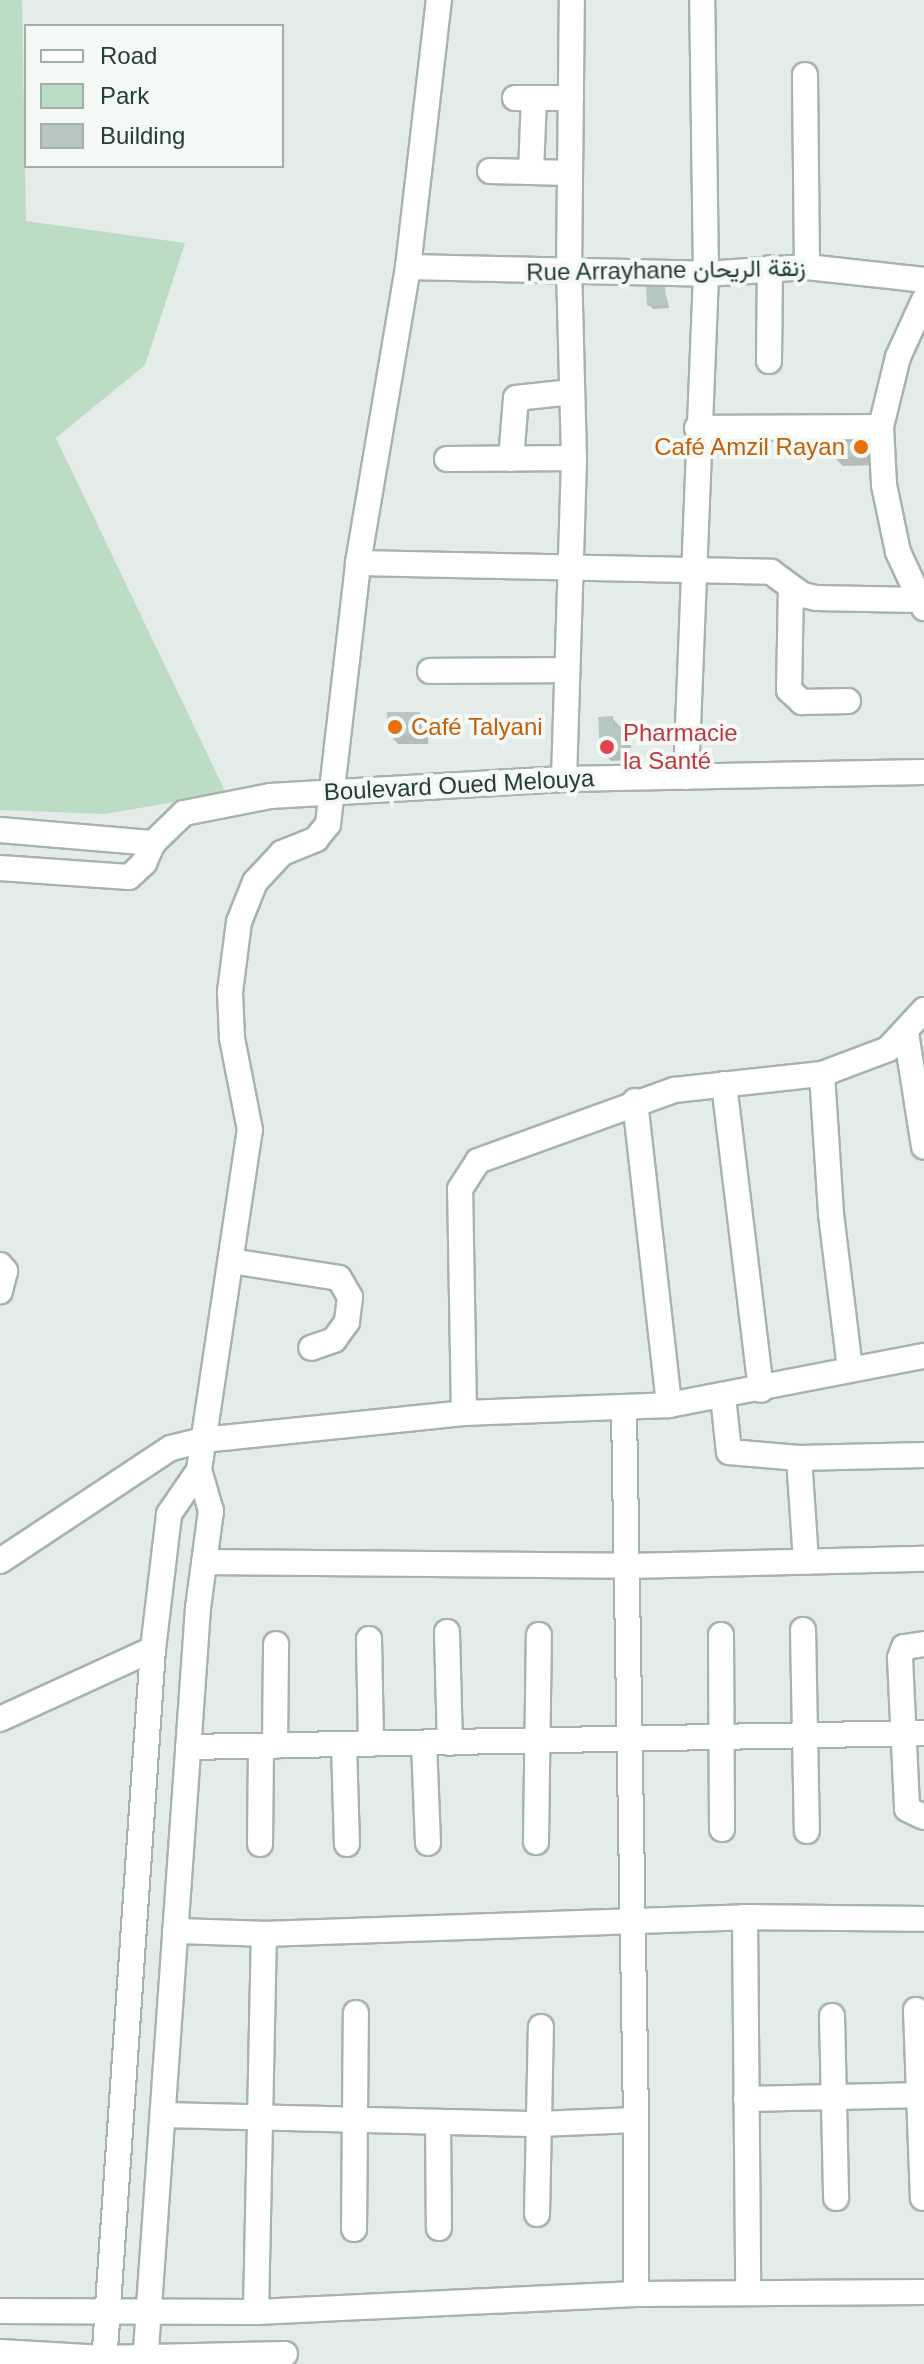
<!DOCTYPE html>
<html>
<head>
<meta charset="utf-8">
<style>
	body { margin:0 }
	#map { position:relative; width:924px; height:2364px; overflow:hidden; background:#e3ece8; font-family:Helvetica,Vazirmatn,sans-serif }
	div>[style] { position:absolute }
	.green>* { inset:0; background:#bddcc4 }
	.shadow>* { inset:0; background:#0003 }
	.building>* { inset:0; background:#b9c7c1; transform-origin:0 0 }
	.roads { filter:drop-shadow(2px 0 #a6b4af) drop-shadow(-2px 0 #a6b4af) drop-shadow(0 2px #a6b4af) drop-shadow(0 -2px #a6b4af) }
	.minor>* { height:24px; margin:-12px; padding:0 12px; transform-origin:12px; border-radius:12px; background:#fff }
	.dots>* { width:22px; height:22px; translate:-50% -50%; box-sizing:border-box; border:4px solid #f4f9f6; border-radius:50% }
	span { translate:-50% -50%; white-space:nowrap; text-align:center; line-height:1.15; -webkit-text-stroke:8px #f4f9f6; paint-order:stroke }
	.street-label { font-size:24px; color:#243d35 }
	.food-label { font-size:24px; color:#c56008 }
	.right { translate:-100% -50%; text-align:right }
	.left { translate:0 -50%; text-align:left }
	.health-label { font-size:24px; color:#be3a42 }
	.legend { position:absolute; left:24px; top:24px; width:260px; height:144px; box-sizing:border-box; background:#f4f9f6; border:2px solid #a1aea9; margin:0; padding:10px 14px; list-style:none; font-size:24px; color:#243d35 }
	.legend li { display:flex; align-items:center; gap:16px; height:40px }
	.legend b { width:40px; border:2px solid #a1aea9 }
</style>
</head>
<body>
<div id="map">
	<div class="green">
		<div style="clip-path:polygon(0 0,22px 0,26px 221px,185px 243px,145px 365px,56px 438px,226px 793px,105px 814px,0 810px)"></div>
	</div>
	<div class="shadow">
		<div style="clip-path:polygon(664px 287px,669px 308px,653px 309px,649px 305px)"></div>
		<div style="clip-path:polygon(865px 442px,875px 451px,875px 465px,843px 466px,834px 457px)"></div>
		<div style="clip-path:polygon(419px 714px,429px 724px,428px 744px,398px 744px,389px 734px)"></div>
		<div style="clip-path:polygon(612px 718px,631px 738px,631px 760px,611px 761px,602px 751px)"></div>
	</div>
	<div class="building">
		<div style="left:665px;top:285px;width:20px;height:19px;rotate:87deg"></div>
		<div style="left:866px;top:440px;width:16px;height:35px;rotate:86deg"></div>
		<div style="left:387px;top:712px;width:33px;height:23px"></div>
		<div style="clip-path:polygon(613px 716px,613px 727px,622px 726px,623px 751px,600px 752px,598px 717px)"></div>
	</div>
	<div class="roads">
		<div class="minor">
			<div style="left:805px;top:75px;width:192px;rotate:89.4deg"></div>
			<div style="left:515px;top:98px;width:56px"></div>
			<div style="left:490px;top:171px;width:80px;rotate:1.4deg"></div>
			<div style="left:531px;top:172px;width:74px;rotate:-87.7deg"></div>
			<div style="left:408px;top:267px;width:298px;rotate:1.3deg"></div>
			<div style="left:706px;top:274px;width:101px;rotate:-4deg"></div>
			<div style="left:807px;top:267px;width:118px;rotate:6.3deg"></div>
			<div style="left:924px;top:300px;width:63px;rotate:114.5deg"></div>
			<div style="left:898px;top:357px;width:72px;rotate:103.7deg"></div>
			<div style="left:881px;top:427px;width:58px;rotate:87deg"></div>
			<div style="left:884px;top:485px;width:68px;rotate:78.2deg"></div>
			<div style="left:898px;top:552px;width:62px;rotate:65.1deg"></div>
			<div style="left:769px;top:361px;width:93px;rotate:-89.4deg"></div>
			<div style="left:697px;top:428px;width:184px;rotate:-0.3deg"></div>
			<div style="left:447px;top:459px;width:127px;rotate:-0.5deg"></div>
			<div style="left:511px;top:459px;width:61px;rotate:-85.3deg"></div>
			<div style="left:516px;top:398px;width:56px;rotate:-6.1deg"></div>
			<div style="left:358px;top:563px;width:413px;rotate:1.2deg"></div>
			<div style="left:771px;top:572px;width:39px;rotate:36deg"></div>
			<div style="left:803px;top:595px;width:13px;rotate:13deg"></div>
			<div style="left:816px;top:598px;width:103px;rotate:1.1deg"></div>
			<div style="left:791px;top:587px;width:103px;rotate:91.1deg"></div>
			<div style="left:789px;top:690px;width:18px;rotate:43deg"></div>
			<div style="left:802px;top:702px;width:46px;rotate:-1.2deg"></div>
			<div style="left:430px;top:671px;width:136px;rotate:-0.4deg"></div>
			<div style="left:686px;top:777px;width:503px;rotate:-87.72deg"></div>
			<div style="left:706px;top:274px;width:274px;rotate:-90.8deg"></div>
			<div style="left:564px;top:779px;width:321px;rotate:-88.2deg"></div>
			<div style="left:574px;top:458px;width:185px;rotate:-91.5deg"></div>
			<div style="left:569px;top:273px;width:273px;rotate:-89.4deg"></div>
			<div style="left:0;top:830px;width:154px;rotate:4.9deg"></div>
			<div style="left:0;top:868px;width:129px;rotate:4deg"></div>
			<div style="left:129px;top:877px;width:21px;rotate:-43deg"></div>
			<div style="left:144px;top:863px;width:22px;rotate:-66deg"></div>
			<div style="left:153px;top:843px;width:43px;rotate:-44.1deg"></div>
			<div style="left:184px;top:813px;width:88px;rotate:-11.2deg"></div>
			<div style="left:270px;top:796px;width:294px;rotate:-3.3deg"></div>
			<div style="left:564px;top:779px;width:360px;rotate:-1.1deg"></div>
			<div style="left:906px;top:1033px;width:115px;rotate:81deg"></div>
			<div style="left:822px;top:1074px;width:140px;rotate:86.3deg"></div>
			<div style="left:831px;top:1214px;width:155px;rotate:83deg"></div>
			<div style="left:724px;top:1084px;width:308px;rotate:83.1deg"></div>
			<div style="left:635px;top:1101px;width:306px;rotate:83.6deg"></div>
			<div style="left:231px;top:1261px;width:109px;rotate:8.9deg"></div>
			<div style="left:339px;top:1278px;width:22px;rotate:60deg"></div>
			<div style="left:350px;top:1297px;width:25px;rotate:97deg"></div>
			<div style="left:347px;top:1322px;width:22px;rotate:126deg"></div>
			<div style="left:334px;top:1340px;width:24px;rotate:161deg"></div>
			<div style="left:0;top:1265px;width:8px;rotate:50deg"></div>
			<div style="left:5px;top:1271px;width:21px;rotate:104deg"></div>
			<div style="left:723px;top:1396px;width:56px;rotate:83.9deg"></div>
			<div style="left:729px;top:1452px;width:70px;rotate:4.9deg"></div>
			<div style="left:799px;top:1458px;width:104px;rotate:86.1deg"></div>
			<div style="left:624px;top:1410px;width:710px;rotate:89.03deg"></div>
			<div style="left:464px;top:1413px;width:224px;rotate:-91deg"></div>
			<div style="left:460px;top:1189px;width:33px;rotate:-57deg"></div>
			<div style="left:478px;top:1161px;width:208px;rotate:-19.9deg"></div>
			<div style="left:674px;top:1090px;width:149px;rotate:-6.2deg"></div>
			<div style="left:822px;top:1074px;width:71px;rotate:-20.7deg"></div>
			<div style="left:888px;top:1049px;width:53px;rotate:-47.3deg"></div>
			<div style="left:799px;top:1458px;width:125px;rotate:-1.4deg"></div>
			<div style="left:0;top:1561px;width:205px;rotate:-33.5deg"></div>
			<div style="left:171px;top:1448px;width:33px;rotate:-14deg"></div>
			<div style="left:203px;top:1440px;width:262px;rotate:-5.9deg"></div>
			<div style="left:464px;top:1413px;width:205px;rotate:-2.2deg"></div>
			<div style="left:669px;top:1405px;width:260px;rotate:-10.9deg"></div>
			<div style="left:204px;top:1562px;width:423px;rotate:0.5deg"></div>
			<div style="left:627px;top:1566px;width:297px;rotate:-1.4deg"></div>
			<div style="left:803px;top:1630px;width:201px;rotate:88.9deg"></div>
			<div style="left:447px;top:1632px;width:111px;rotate:88.5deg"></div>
			<div style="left:721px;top:1635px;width:194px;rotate:89.7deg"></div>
			<div style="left:369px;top:1639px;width:105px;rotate:88.9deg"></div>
			<div style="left:924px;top:1644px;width:20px;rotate:171deg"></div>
			<div style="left:904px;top:1647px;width:12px;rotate:110deg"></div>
			<div style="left:900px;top:1658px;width:151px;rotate:87.3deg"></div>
			<div style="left:907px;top:1809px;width:19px;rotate:25deg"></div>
			<div style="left:0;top:1719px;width:168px;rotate:-24.6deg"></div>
			<div style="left:424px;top:1743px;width:100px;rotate:87.7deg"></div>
			<div style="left:344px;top:1745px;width:99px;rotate:88.3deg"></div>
			<div style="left:275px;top:1746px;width:102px;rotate:-89.4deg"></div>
			<div style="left:188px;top:1747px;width:736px;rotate:-1.09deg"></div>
			<div style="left:536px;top:1842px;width:207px;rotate:-89.2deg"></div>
			<div style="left:260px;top:1844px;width:98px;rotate:-89.4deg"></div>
			<div style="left:745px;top:1917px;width:374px;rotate:89.5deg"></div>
			<div style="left:175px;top:1931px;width:89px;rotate:1.9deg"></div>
			<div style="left:916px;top:2010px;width:188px;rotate:87.9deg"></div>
			<div style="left:832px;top:2016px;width:182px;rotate:88.7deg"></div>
			<div style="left:746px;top:2099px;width:178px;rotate:-1.3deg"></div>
			<div style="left:164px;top:2115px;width:375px;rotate:1.4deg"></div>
			<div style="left:539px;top:2124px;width:97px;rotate:-2.4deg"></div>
			<div style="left:636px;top:2120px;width:174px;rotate:90deg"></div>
			<div style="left:438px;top:2122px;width:106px;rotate:89.5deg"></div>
			<div style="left:537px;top:2214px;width:187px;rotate:-88.8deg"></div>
			<div style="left:354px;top:2229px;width:216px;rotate:-89.5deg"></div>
			<div style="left:0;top:2311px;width:256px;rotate:0.2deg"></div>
			<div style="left:256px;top:2312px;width:380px;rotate:-2.7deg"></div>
			<div style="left:636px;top:2294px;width:288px;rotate:-0.4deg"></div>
			<div style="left:256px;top:2312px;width:378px;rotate:-88.8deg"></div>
			<div style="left:264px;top:1934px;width:481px;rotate:-2deg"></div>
			<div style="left:745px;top:1917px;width:179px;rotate:0.6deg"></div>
			<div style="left:0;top:2352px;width:104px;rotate:3.3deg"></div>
			<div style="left:104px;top:2358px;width:181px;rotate:-1.3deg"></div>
			<div style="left:104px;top:2364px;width:717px;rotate:-86.08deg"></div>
			<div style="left:153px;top:1649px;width:136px;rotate:-83.2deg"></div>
			<div style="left:169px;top:1514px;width:53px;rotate:-55.7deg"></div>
			<div style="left:145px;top:2364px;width:758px;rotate:-85.99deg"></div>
			<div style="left:198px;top:1608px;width:98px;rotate:-82.4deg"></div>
			<div style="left:211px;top:1511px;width:43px;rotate:-106.3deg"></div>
			<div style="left:199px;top:1470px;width:344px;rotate:-81.5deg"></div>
			<div style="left:250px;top:1130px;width:94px;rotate:-101.1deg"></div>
			<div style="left:232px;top:1038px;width:46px;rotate:-92.5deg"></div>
			<div style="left:230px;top:992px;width:71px;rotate:-82.7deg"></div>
			<div style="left:239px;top:922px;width:43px;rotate:-68.2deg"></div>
			<div style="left:255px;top:882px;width:40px;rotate:-47deg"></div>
			<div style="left:282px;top:853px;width:37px;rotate:-22deg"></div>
			<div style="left:316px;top:839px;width:19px;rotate:-51deg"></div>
			<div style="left:328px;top:824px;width:263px;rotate:-83.4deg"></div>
			<div style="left:358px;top:563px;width:300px;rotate:-80.4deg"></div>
			<div style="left:408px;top:267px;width:269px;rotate:-83.4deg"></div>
		</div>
	</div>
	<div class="dots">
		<div style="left:861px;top:447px;background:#e8710a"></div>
		<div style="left:395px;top:727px;background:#e8710a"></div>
		<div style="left:607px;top:747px;background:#e0444e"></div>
	</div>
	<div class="street-label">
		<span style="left:666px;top:270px;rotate:-1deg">Rue Arrayhane زنقة الريحان</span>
		<span style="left:459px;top:785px;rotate:-3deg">Boulevard Oued Melouya</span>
	</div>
	<div class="food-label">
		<span class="right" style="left:845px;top:447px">Café Amzil Rayan</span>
		<span class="left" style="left:411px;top:727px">Café Talyani</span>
	</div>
	<div class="health-label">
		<span class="left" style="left:623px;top:747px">Pharmacie<br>la Santé</span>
	</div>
	<ul class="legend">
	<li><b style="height:10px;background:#fff"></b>Road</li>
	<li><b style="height:22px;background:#bddcc4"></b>Park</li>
	<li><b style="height:22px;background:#b9c7c1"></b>Building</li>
	</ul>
</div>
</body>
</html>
